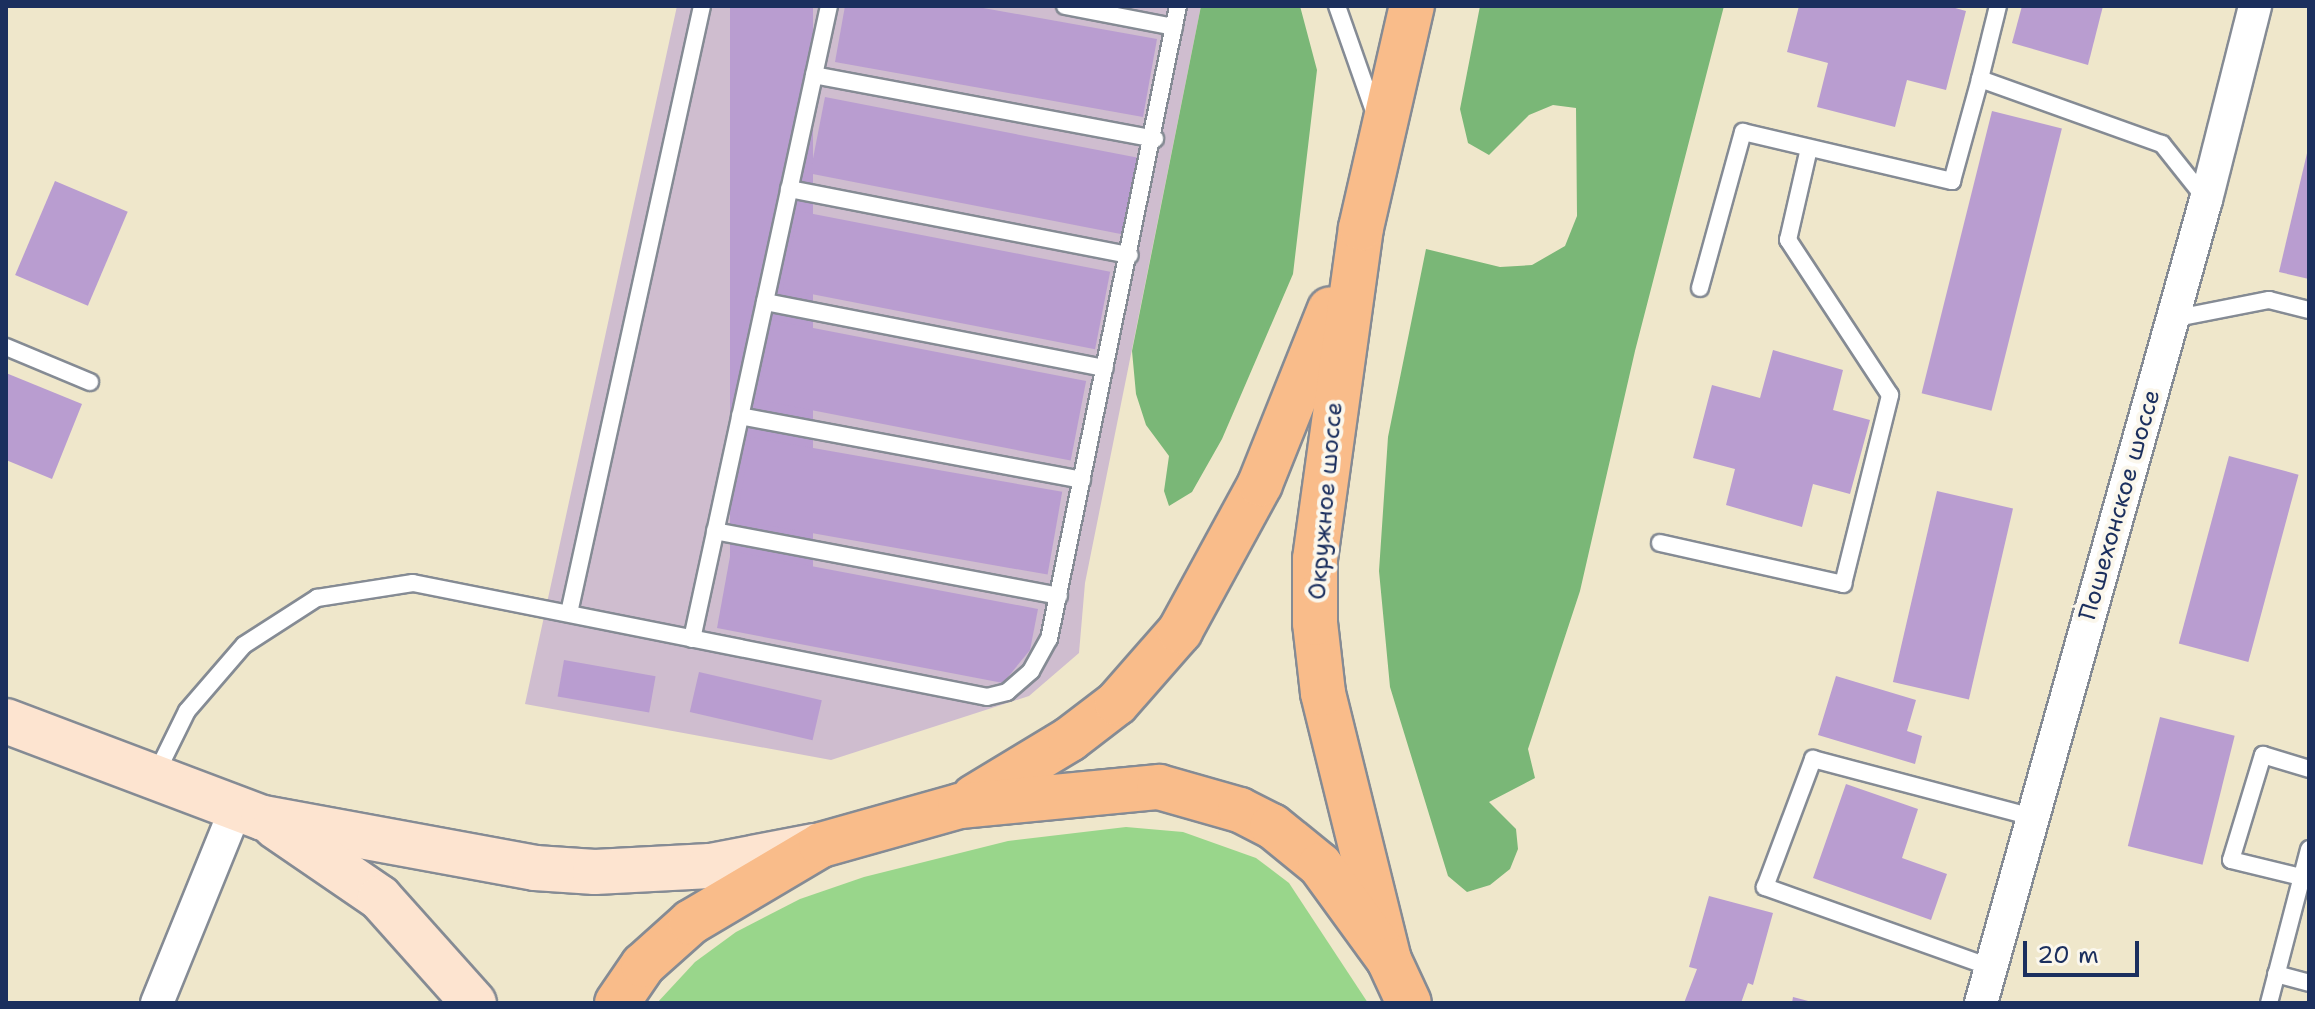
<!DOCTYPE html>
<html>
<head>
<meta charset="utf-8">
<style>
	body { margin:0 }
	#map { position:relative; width:2315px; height:1009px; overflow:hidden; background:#efe7cb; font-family:"Shantell Sans",sans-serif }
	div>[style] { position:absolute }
	.industrial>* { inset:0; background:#cfbdcf }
	.green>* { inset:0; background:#99d68b }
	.forest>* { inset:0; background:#7ab777 }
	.building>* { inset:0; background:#b99dd0; transform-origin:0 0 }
	.roads { filter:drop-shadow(2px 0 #858b94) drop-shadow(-2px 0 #858b94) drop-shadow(0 2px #858b94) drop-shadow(0 -2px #858b94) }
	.lane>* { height:16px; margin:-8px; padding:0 8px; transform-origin:8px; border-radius:8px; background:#fff }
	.street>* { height:32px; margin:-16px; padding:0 16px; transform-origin:16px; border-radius:16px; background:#fff }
	.secondary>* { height:44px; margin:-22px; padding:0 22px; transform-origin:22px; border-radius:22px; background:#fde4d0 }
	.primary>* { height:44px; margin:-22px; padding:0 22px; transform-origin:22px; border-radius:22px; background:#f9bc8a }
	span { translate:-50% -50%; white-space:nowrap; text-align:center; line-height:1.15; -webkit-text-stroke:8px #fbf7ec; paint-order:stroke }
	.street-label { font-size:24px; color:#1b2f5e }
	.frame { position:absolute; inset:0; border:8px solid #1b2f5e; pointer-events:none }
	.scale { position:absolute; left:2023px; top:941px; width:116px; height:36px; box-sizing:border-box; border:4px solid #1b2f5e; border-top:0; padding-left:10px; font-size:24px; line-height:28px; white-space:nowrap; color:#1b2f5e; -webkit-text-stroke:6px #fbf7ec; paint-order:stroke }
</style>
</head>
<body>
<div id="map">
	<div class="industrial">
		<div style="clip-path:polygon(677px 6px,1201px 6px,1085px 583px,1079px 653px,1029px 696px,831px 760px,525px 704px)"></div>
	</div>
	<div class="green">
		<div style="clip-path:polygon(1126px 827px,1183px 832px,1256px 858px,1289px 883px,1368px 1003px,657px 1003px,695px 962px,736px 932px,800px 899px,864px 877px,1008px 841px)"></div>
	</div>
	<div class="forest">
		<div style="clip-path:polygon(1201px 6px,1300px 6px,1317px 70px,1293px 274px,1222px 439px,1192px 492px,1169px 506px,1164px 491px,1169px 456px,1146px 425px,1136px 394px,1132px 351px)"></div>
		<div style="clip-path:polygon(1480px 6px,1724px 6px,1635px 351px,1580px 591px,1528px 749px,1535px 778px,1489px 802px,1516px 829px,1518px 849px,1510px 869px,1490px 885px,1467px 892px,1448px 876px,1390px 687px,1379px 571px,1388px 437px,1426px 249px,1500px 267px,1532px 265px,1565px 246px,1577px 216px,1576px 108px,1553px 105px,1529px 115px,1489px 155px,1468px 143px,1460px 109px)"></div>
	</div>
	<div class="building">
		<div style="left:730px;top:6px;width:83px;height:607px"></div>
		<div style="clip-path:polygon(845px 6px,972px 6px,1157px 39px,1143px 117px,835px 62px)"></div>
		<div style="clip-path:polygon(1799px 6px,1948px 6px,1966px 11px,1946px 90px,1907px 80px,1895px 127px,1817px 107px,1828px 63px,1787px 52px)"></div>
		<div style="clip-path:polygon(2022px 6px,2103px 6px,2088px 65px,2012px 43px)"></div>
		<div style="left:825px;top:97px;width:319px;height:78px;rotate:11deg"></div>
		<div style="left:1992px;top:111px;width:72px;height:291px;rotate:14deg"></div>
		<div style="clip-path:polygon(2308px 149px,2309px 149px,2309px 279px,2279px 272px)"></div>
		<div style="left:55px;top:181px;width:79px;height:102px;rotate:23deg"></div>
		<div style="left:798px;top:211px;width:318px;height:79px;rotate:11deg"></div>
		<div style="left:772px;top:320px;width:320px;height:81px;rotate:11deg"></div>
		<div style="clip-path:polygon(1773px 350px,1843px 370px,1833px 410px,1870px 420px,1850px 494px,1813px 484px,1802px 527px,1726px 505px,1735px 469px,1693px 458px,1712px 385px,1760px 398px)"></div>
		<div style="clip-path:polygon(6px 373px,82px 404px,52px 479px,6px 460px)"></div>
		<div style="left:751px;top:437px;width:316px;height:84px;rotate:10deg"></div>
		<div style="left:2229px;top:456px;width:72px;height:194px;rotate:15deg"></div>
		<div style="left:1937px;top:491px;width:78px;height:196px;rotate:13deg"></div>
		<div style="clip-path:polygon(731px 551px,1038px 609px,1030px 650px,1003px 683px,717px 628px)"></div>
		<div style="left:564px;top:660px;width:93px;height:37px;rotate:10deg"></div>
		<div style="left:699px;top:672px;width:126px;height:41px;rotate:13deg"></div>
		<div style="clip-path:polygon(1836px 676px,1916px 700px,1907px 731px,1922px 736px,1915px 764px,1818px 735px)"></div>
		<div style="left:2160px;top:717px;width:77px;height:133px;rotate:14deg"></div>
		<div style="clip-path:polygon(1846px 784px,1918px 809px,1902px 858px,1947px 874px,1931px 920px,1813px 878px)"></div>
		<div style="clip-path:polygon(1709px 896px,1773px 913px,1753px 985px,1748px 983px,1741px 1003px,1684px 1003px,1697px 969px,1689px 967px)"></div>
		<div style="clip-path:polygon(1793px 997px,1812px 1002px,1812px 1003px,1792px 1003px)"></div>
	</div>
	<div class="roads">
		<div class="lane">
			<div style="left:1065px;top:6px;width:111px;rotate:10.9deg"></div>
			<div style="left:1337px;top:6px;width:114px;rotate:70.6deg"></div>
			<div style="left:1998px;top:6px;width:75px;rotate:103.9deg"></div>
			<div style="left:1980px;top:79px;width:193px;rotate:19.7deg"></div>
			<div style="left:2162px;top:144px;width:69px;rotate:51.5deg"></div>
			<div style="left:814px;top:75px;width:347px;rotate:10.6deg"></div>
			<div style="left:789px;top:189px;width:347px;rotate:11deg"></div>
			<div style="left:1700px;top:288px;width:162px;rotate:-74.6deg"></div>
			<div style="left:1743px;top:132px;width:215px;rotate:13.2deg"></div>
			<div style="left:1952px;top:181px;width:106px;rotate:-74.6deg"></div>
			<div style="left:765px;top:302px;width:346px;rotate:11deg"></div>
			<div style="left:2172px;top:319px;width:99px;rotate:-11.1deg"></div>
			<div style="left:2269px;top:300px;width:41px;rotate:14deg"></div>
			<div style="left:6px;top:347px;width:91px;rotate:22.6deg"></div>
			<div style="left:740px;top:416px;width:348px;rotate:10.6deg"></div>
			<div style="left:715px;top:531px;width:350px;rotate:10.7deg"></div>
			<div style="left:1660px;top:543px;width:188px;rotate:12.6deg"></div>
			<div style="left:1843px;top:584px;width:195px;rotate:-76deg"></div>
			<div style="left:1890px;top:395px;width:186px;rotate:-123.3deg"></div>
			<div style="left:1788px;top:240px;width:94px;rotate:-77.1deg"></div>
			<div style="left:569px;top:613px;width:621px;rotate:-77.64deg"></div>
			<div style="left:692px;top:639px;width:648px;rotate:-77.79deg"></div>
			<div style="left:155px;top:776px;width:72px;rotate:-63.8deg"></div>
			<div style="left:187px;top:711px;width:87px;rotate:-49.2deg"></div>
			<div style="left:244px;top:645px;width:87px;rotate:-32.8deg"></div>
			<div style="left:317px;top:598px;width:97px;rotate:-8.9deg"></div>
			<div style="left:413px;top:583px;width:585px;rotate:11.23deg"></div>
			<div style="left:987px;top:697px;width:21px;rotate:-14deg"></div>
			<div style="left:1007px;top:692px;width:32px;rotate:-41deg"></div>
			<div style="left:1031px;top:671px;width:37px;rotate:-61deg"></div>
			<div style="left:1049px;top:639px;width:646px;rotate:-78.48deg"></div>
			<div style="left:2301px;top:877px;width:72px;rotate:-166.3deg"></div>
			<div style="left:2231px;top:860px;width:110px;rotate:-73.1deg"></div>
			<div style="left:2263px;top:755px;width:48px;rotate:16.9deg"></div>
			<div style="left:1990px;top:967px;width:239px;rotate:-160.4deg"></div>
			<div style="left:1765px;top:887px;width:137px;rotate:-69.4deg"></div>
			<div style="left:1813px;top:759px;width:227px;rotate:14.8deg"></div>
			<div style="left:2276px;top:974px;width:34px;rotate:15deg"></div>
			<div style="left:2269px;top:1003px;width:159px;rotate:-75.4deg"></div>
		</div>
		<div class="street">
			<div style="left:157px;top:1003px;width:210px;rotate:-67.9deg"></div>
			<div style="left:1981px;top:1003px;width:834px;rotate:-74.35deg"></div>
			<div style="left:2206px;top:200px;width:200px;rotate:-75.8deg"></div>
		</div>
		<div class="secondary">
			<div style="left:6px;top:721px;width:275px;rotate:20.7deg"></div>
			<div style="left:263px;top:818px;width:277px;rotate:10.4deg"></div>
			<div style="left:535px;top:868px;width:60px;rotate:3.8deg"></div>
			<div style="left:595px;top:872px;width:115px;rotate:-3deg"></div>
			<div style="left:710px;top:866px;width:107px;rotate:-10.8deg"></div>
			<div style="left:275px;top:826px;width:127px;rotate:34.4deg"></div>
			<div style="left:380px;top:898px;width:141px;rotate:48.2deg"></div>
		</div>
		<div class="primary">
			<div style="left:974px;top:797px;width:112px;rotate:-31.1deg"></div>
			<div style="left:1070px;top:739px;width:59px;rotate:-37.5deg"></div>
			<div style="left:1117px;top:703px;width:96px;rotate:-48.8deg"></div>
			<div style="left:1180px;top:631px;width:167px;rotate:-61.4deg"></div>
			<div style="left:1260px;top:484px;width:188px;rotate:-68.2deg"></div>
			<div style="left:1389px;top:960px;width:275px;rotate:-103.9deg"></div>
			<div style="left:1323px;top:693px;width:70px;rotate:-96.5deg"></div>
			<div style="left:1315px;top:623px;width:64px;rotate:-90deg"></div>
			<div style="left:1315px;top:559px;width:334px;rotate:-82.1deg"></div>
			<div style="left:1361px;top:228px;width:228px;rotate:-77.1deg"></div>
			<div style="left:617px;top:1003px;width:46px;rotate:-55.6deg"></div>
			<div style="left:643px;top:965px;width:64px;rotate:-41.9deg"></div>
			<div style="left:691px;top:922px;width:151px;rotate:-30.6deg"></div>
			<div style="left:821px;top:845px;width:144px;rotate:-15.7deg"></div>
			<div style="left:960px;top:806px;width:200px;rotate:-5.5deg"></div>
			<div style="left:1159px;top:787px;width:84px;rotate:15.9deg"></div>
			<div style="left:1240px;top:810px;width:36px;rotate:27deg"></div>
			<div style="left:1272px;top:826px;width:62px;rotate:39.1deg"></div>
			<div style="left:1320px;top:865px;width:117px;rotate:54deg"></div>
			<div style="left:1389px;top:960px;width:47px;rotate:65.1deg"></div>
		</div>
	</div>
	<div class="street-label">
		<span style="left:1326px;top:501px;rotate:-85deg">Окружное шоссе</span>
		<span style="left:2120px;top:505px;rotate:-74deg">Пошехонское шоссе</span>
	</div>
	<div class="frame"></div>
	<div class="scale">20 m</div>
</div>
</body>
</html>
